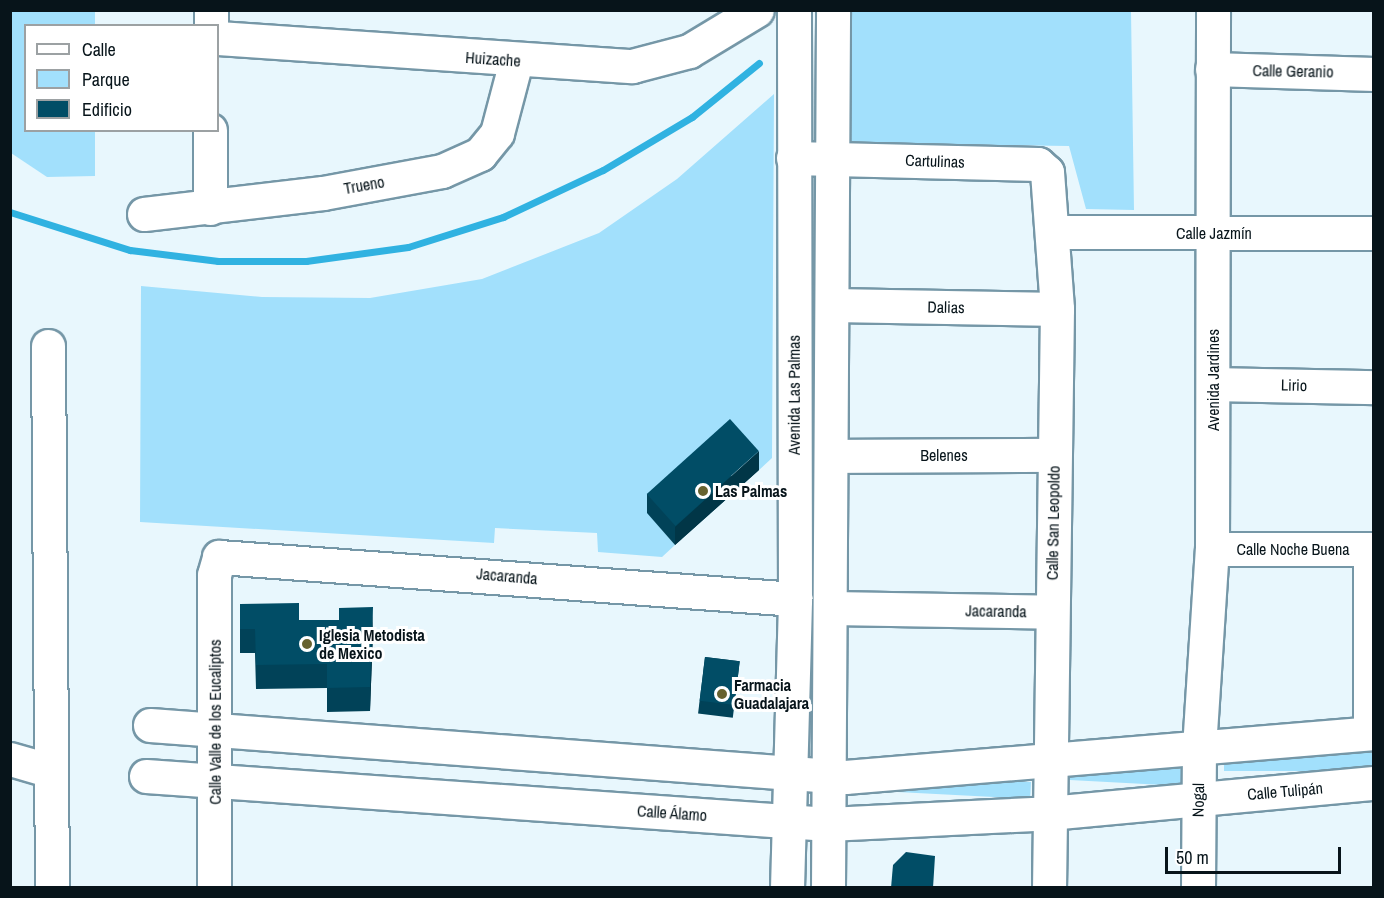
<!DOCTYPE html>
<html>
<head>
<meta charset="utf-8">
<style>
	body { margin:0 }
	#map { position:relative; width:1384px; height:898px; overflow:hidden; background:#e8f7fd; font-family:"Archivo Narrow",sans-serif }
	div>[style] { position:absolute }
	.green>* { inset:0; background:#a2e0fc; transform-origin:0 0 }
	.stream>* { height:7px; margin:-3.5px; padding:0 3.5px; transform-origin:3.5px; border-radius:3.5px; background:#30b2e1 }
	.roads { filter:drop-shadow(2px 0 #7597a7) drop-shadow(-2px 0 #7597a7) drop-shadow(0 2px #7597a7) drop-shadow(0 -2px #7597a7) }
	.minor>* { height:33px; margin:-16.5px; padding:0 16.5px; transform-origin:16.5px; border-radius:16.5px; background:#fff }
	.wall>* { inset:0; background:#014258; transform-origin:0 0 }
	.shaded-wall>* { inset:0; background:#013647 }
	.building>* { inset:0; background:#014d66; transform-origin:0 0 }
	.dots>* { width:16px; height:16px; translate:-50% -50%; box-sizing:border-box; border:3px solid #fff; border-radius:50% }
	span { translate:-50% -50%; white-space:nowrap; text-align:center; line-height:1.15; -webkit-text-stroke:6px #fff; paint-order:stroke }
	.street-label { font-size:16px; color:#07141a }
	.poi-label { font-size:16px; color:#07141a; font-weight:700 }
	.left { translate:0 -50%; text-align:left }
	.frame { position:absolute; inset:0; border:12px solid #07141a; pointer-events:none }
	.legend { position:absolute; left:24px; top:24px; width:195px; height:108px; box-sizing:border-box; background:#fff; border:2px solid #9ca1a3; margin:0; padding:8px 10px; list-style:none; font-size:18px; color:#07141a }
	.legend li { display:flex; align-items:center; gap:12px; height:30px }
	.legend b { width:30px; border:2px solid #9ca1a3 }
	.scale { position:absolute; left:1165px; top:847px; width:176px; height:27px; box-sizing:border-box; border:3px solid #07141a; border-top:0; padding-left:8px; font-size:18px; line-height:21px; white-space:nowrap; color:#07141a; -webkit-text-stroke:4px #fff; paint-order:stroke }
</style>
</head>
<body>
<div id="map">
	<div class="green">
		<div style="clip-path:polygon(10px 11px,95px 11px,95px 25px,26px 26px,26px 130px,95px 131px,95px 176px,47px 177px,11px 153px)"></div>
		<div style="clip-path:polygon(849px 11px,1131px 11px,1134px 210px,1086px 209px,1069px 146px,851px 143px)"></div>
		<div style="clip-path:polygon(774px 94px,772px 458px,759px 470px,730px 438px,648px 513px,675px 545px,662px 557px,598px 552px,597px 533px,495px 528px,494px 543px,140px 522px,141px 286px,262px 297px,370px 298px,482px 279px,599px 233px,677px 179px)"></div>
		<div style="left:1373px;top:753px;width:18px;height:149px;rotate:90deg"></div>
		<div style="left:1183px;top:769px;width:17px;height:117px;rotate:93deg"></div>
		<div style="left:1031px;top:782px;width:17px;height:186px;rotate:93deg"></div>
	</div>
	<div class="stream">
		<div style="left:10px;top:212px;width:126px;rotate:17.6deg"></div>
		<div style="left:130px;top:250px;width:89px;rotate:7.1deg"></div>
		<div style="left:218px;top:261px;width:88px"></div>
		<div style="left:306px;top:261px;width:103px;rotate:-7.8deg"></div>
		<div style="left:408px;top:247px;width:100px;rotate:-17.5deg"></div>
		<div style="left:503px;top:217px;width:110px;rotate:-25.2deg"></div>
		<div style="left:603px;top:170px;width:104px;rotate:-30.8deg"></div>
		<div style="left:692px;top:117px;width:86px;rotate:-38.9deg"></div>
	</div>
	<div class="roads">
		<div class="minor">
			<div style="left:211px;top:26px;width:16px;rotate:-90deg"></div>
			<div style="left:218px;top:38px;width:415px;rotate:3.9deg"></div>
			<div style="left:632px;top:66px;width:59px;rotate:-14.7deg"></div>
			<div style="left:689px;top:51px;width:79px;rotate:-31.1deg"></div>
			<div style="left:1212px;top:69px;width:162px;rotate:1.8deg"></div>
			<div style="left:793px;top:158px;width:245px;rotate:1.4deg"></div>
			<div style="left:1038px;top:164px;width:12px;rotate:42deg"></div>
			<div style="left:1047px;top:172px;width:137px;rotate:85.8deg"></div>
			<div style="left:1057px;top:309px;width:579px;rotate:90.79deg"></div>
			<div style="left:210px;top:208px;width:78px;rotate:-90deg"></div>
			<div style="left:144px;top:214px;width:180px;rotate:-6.7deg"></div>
			<div style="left:323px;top:193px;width:121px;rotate:-10.5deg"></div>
			<div style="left:442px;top:171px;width:42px;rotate:-24.1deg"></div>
			<div style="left:480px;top:154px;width:27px;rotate:-51deg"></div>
			<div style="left:497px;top:133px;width:74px;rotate:-75.2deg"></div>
			<div style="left:1055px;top:232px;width:319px;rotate:0.2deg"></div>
			<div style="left:835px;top:305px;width:222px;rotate:1deg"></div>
			<div style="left:48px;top:346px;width:542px;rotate:89.58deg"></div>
			<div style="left:1214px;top:384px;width:160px;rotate:1.1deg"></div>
			<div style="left:834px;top:456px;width:220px;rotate:-0.3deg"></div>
			<div style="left:1212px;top:549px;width:162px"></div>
			<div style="left:833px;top:608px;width:219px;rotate:1deg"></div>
			<div style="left:150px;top:725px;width:697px;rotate:4.28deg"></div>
			<div style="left:845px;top:777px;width:531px;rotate:-4.75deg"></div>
			<div style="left:1370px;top:733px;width:184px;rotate:-90deg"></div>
			<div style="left:10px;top:759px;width:40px;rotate:16deg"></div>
			<div style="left:146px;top:776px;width:684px;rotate:4.03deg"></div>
			<div style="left:828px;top:824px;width:221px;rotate:-2.8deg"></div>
			<div style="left:1049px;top:813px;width:326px;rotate:-5.3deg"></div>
			<div style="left:214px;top:888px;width:313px;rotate:-90deg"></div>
			<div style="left:214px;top:575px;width:19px;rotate:-74deg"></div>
			<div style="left:219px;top:557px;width:578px;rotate:4.17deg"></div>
			<div style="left:787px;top:888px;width:289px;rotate:-88.4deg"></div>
			<div style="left:795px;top:599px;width:589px;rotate:-90.1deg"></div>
			<div style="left:828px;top:888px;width:878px;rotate:-89.67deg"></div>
			<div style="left:1198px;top:888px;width:140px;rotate:-89.6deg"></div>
			<div style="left:1199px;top:748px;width:199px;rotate:-86.3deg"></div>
			<div style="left:1212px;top:549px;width:539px;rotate:-89.89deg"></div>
		</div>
	</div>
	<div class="wall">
		<div style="clip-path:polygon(759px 470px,675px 545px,647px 513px,647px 494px)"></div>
		<div style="clip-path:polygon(240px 604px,299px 620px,373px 631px,370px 711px,327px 712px,327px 688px,256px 689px,255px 653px,240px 653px)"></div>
		<div style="left:705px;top:657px;width:35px;height:57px;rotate:7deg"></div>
	</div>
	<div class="shaded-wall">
		<div style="clip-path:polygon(759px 451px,759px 470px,675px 545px,675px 527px)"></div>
		<div style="clip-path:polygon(373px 607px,373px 631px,370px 711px,370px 687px)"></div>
	</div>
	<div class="building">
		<div style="left:730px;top:419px;width:43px;height:112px;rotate:48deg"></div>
		<div style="clip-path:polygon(299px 603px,299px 620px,339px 620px,339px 608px,373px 607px,370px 687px,327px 688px,327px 664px,256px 665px,255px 629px,240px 629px,240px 604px)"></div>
		<div style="left:705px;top:657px;width:35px;height:44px;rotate:7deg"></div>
		<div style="clip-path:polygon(906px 852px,935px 856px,933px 888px,891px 888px,893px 865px)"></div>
	</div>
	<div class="dots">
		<div style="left:703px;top:491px;background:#67622f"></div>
		<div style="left:307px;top:644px;background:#67622f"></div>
		<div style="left:722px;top:694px;background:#67622f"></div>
	</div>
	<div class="street-label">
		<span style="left:493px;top:59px;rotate:4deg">Huizache</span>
		<span style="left:1293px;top:71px;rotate:1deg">Calle Geranio</span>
		<span style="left:935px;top:161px;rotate:2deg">Cartulinas</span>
		<span style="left:364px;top:185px;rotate:-10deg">Trueno</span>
		<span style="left:1214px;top:233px">Calle Jazmín</span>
		<span style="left:946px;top:307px;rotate:1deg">Dalias</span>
		<span style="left:1213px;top:380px;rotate:-90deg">Avenida Jardines</span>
		<span style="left:1294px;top:385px;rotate:1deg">Lirio</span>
		<span style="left:794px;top:395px;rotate:-90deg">Avenida Las Palmas</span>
		<span style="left:944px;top:455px">Belenes</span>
		<span style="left:1053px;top:523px;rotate:-89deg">Calle San Leopoldo</span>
		<span style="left:1293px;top:549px">Calle Noche Buena</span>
		<span style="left:507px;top:576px;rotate:5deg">Jacaranda</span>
		<span style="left:996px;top:611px;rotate:1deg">Jacaranda</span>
		<span style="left:215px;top:722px;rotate:-90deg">Calle Valle de los Eucaliptos</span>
		<span style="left:1285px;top:791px;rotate:-5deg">Calle Tulipán</span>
		<span style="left:1198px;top:800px;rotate:-89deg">Nogal</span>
		<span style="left:672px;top:813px;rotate:4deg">Calle Álamo</span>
	</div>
	<div class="poi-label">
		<span class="left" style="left:715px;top:491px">Las Palmas</span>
		<span class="left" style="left:319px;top:644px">Iglesia Metodista<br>de Mexico</span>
		<span class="left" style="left:734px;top:694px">Farmacia<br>Guadalajara</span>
	</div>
	<div class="frame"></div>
	<ul class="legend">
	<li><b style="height:8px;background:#fff"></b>Calle</li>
	<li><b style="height:16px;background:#a2e0fc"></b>Parque</li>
	<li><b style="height:16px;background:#014d66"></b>Edificio</li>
	</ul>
	<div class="scale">50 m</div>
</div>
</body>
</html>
